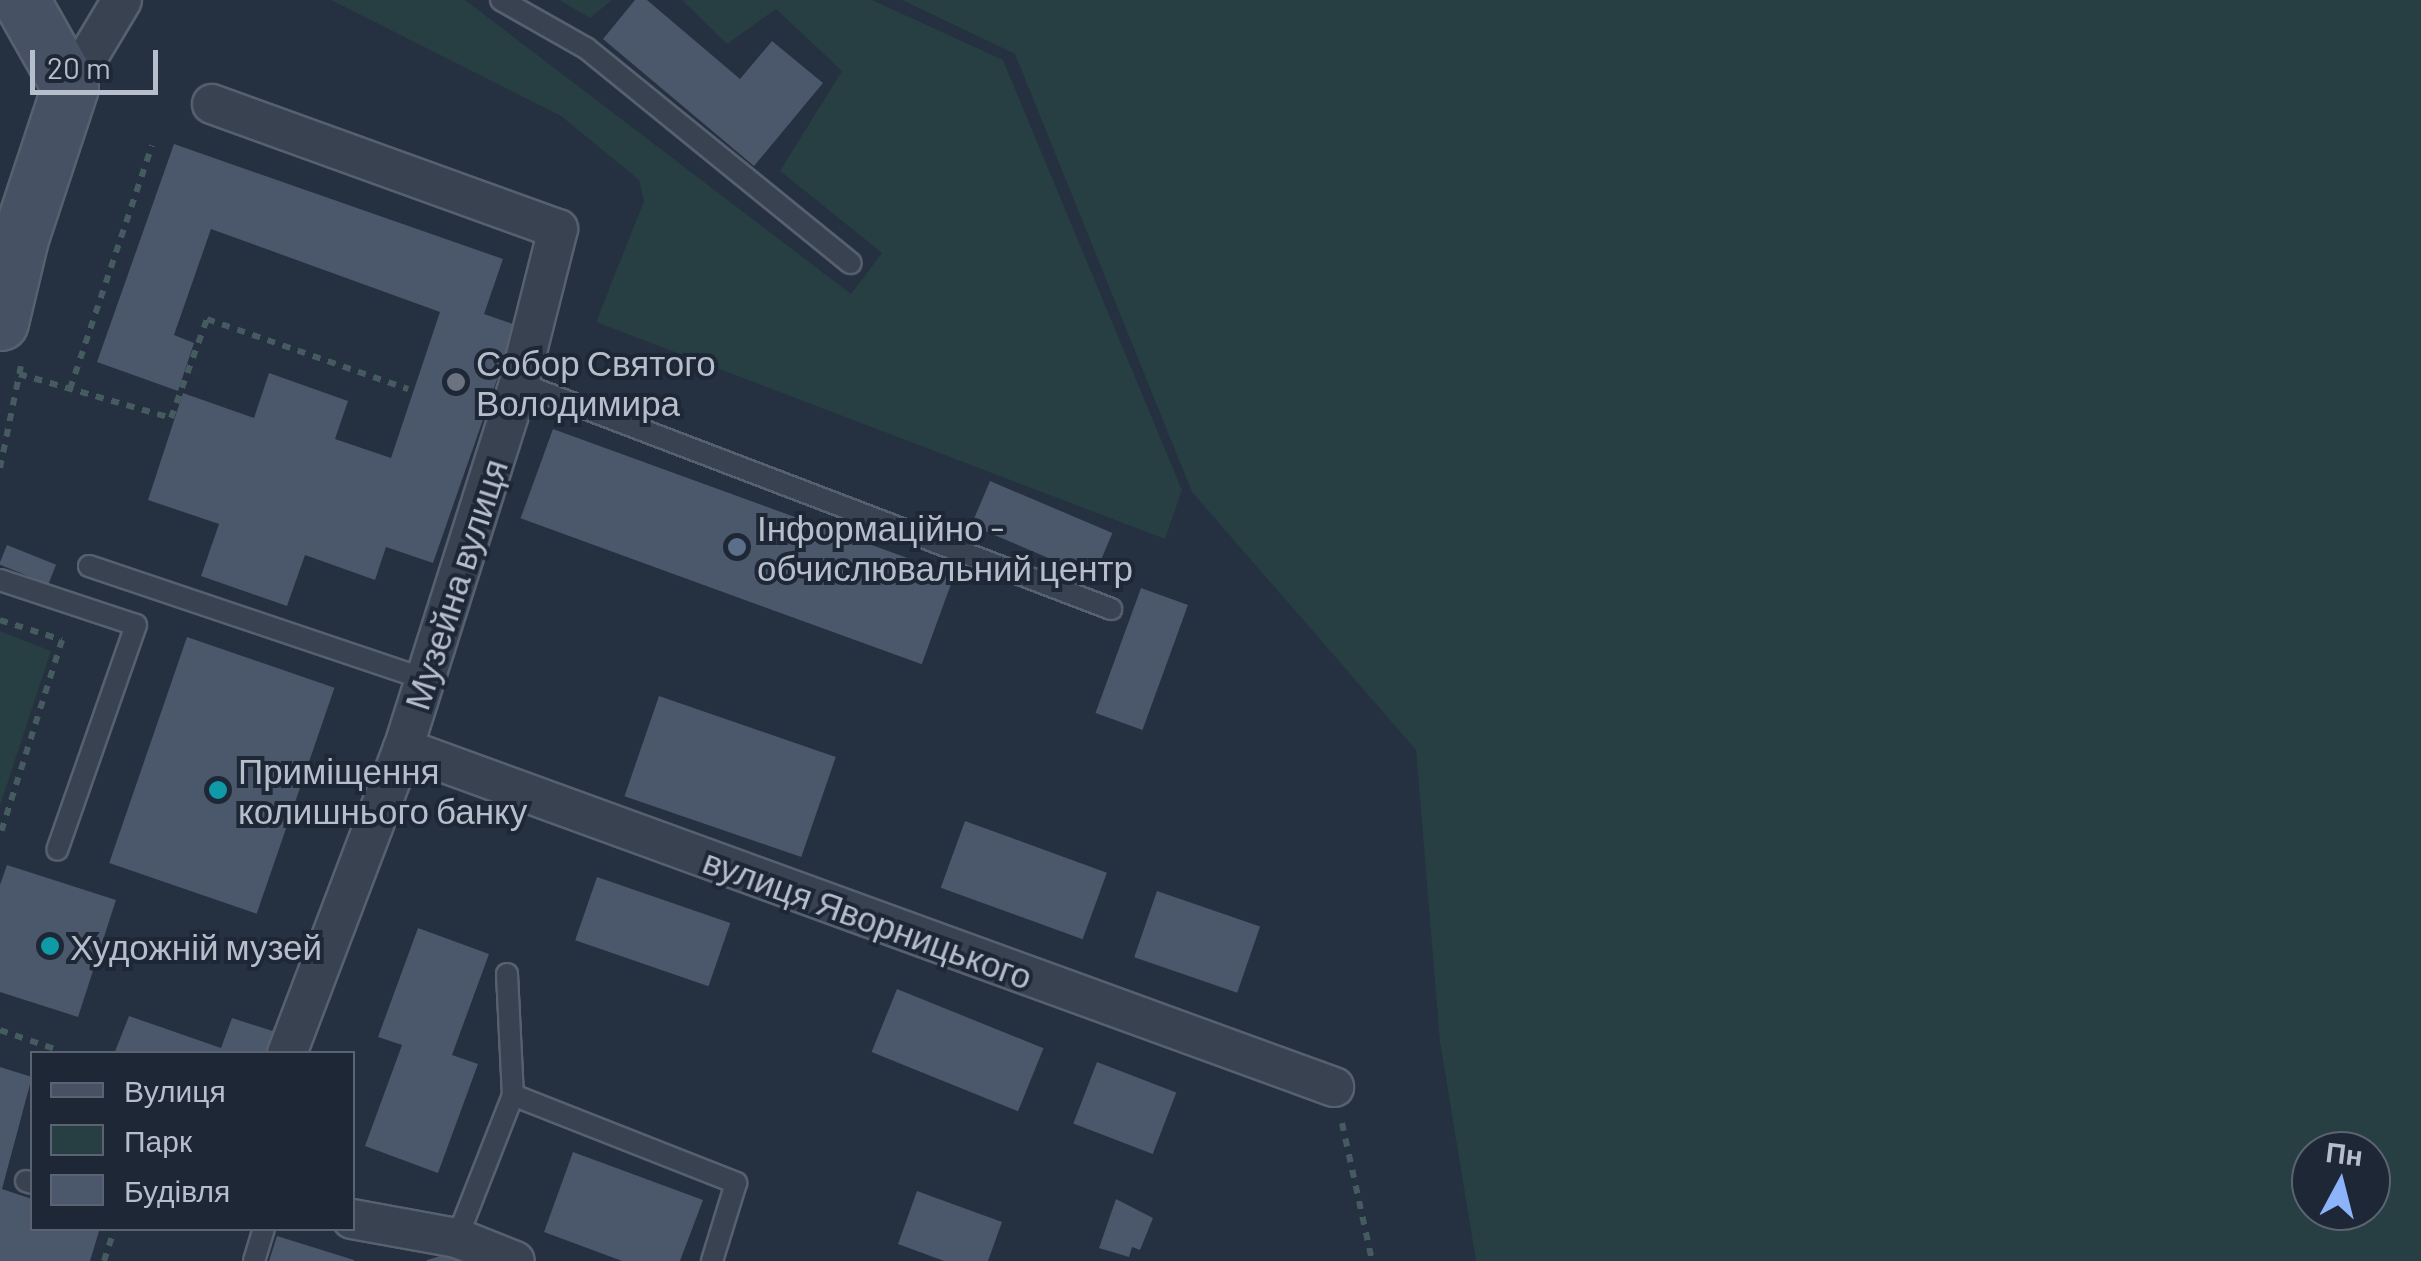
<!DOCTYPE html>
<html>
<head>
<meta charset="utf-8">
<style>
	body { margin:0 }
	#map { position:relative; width:2421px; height:1261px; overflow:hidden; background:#253041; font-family:Barlow,sans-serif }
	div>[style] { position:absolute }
	.green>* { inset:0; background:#273e42 }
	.building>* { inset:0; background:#4b576a; transform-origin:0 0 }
	.path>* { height:6px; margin-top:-3px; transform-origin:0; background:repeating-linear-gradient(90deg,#455b5f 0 8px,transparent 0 16px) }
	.roads { filter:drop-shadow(2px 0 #57606e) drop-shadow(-2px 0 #57606e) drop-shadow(0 2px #57606e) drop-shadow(0 -2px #57606e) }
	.lane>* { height:20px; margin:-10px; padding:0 10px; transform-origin:10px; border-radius:10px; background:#394251 }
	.street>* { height:38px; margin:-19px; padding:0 19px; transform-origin:19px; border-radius:19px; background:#394251 }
	.secondary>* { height:55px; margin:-27.5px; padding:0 27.5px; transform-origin:27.5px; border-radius:27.5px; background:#475164 }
	.dots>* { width:28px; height:28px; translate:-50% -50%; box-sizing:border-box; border:5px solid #1e2736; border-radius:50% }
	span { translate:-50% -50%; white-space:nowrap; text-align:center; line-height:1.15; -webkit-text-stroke:8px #1e2736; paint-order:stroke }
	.poi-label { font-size:35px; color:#b6becb }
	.left { translate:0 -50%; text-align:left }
	.street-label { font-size:35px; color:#b6becb }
	.legend { position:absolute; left:30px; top:1051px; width:325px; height:180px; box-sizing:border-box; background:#1e2736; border:2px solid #5b6372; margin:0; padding:12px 18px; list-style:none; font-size:30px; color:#b6becb }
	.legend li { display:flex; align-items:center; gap:20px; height:50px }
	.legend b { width:50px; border:2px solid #5b6372 }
	.north { position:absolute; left:2291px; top:1131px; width:100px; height:100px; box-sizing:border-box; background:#1e2736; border:2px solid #5b6372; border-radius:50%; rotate:7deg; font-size:28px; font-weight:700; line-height:40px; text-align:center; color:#b6becb }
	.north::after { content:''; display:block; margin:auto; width:35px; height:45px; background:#8cb4fa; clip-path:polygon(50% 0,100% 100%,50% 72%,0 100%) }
	.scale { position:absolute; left:30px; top:50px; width:128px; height:45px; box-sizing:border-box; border:5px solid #b6becb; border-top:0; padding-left:12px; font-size:30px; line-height:35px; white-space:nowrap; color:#b6becb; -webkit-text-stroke:8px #1e2736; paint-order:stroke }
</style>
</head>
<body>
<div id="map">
	<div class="green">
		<div style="clip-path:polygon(331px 0,465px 0,851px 294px,882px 253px,780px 171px,842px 71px,776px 9px,727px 44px,682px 0,872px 0,1003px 60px,1182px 490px,1165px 539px,596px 322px,644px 201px,639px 180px,561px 116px)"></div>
		<div style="clip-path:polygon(559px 0,612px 0,590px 18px)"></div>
		<div style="clip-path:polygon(evenodd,902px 0,2421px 0,2421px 1261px,1476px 1261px,1440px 1042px,1416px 750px,1192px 492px,1015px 54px,902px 0,2311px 1151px,2371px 1151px,2371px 1211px,2311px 1211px,2311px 1151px)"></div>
		<div style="clip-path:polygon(0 631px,51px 651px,0 806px)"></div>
	</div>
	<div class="building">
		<div style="clip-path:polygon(635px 0,647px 0,740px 79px,772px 41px,823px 83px,754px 166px,603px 39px)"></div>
		<div style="clip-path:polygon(174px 144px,503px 259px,484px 314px,516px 325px,433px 563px,386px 547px,375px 580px,305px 555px,287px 606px,201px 576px,219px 524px,148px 500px,183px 393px,254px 418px,269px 373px,348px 401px,335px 439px,391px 458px,440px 312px,211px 229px,174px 335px,194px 343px,178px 391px,97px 362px)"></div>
		<div style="left:553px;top:429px;width:427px;height:95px;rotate:20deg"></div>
		<div style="left:990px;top:481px;width:133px;height:48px;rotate:23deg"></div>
		<div style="left:7px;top:545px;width:53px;height:21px;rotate:22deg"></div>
		<div style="left:1141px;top:588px;width:50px;height:133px;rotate:20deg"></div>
		<div style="left:187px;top:637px;width:156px;height:239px;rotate:19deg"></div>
		<div style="left:659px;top:696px;width:187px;height:106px;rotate:19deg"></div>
		<div style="left:965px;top:821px;width:151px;height:71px;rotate:20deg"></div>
		<div style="clip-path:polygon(7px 865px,116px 900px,78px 1017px,0 992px,0 885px)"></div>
		<div style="left:597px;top:877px;width:141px;height:67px;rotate:19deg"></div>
		<div style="left:1157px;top:891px;width:109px;height:70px;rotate:19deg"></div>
		<div style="clip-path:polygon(418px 928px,489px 954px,452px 1055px,478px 1064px,438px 1173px,365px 1146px,402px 1045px,378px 1037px)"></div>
		<div style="left:897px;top:989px;width:158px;height:68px;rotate:22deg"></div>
		<div style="clip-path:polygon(129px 1016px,221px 1048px,232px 1018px,276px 1032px,268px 1054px,114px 1054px)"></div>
		<div style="left:1097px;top:1062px;width:85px;height:66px;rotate:21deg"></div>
		<div style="clip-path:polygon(0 1067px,32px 1077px,2px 1189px,32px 1199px,32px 1228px,100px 1228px,90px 1261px,0 1261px)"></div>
		<div style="clip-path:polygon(573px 1152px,703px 1200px,680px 1261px,622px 1261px,544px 1232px)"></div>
		<div style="clip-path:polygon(917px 1191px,1002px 1222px,988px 1261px,944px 1261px,898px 1244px)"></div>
		<div style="clip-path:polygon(1116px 1199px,1153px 1218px,1140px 1250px,1132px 1247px,1129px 1257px,1099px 1248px)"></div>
		<div style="clip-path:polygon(277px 1236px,354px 1260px,354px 1261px,269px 1261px)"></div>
		<div style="clip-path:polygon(464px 1249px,496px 1261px,427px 1261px,427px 1260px)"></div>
	</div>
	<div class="path">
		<div style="left:19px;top:374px;width:158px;rotate:16.1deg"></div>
		<div style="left:171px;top:418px;width:105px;rotate:-70deg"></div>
		<div style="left:207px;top:319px;width:213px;rotate:19.2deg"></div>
		<div style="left:70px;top:389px;width:257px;rotate:-71.4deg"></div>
		<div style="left:0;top:468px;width:104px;rotate:-78.4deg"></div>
		<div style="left:0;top:620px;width:65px;rotate:17.9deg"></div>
		<div style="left:62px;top:640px;width:205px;rotate:107.6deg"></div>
		<div style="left:0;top:1030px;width:58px;rotate:19.1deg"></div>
		<div style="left:1342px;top:1123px;width:141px;rotate:77.7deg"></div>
		<div style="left:104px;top:1261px;width:35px;rotate:-72deg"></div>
	</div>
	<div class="roads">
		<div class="lane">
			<div style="left:501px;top:0;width:98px;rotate:29.5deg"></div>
			<div style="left:586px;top:48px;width:341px;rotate:39.1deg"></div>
			<div style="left:519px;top:383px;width:634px;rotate:20.89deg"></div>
			<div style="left:89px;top:566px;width:354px;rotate:18.6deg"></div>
			<div style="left:0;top:580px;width:143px;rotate:18.3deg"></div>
			<div style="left:136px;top:625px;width:238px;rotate:109.3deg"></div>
			<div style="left:507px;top:974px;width:121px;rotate:87.2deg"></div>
			<div style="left:26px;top:1181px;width:6px;rotate:18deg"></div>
			<div style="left:457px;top:1238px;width:154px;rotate:-68.6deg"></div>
			<div style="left:513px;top:1095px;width:240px;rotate:21.5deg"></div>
			<div style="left:736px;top:1183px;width:82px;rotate:107.1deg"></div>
			<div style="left:254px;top:1261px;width:34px;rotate:-73deg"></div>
		</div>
		<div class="street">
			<div style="left:70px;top:87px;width:101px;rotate:-59.1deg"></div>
			<div style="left:212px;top:104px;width:368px;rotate:19.9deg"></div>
			<div style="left:558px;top:229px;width:159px;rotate:104.2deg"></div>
			<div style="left:519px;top:383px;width:383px;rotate:107.6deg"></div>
			<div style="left:403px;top:748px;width:327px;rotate:110.8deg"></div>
			<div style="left:403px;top:748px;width:991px;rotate:20.01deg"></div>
			<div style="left:352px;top:1219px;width:107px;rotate:10.3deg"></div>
			<div style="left:457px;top:1238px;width:62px;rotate:21.6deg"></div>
		</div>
		<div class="secondary">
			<div style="left:0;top:322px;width:86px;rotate:-76.6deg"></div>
			<div style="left:20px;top:238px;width:159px;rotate:-71.7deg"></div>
			<div style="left:70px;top:87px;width:100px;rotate:-119.4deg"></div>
		</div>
	</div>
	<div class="dots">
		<div style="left:456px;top:382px;background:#6b7280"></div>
		<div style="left:737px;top:547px;background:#5c6f8a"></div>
		<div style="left:218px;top:790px;background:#0f9aa8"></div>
		<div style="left:50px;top:946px;background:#0f9aa8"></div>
	</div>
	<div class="poi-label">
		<span class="left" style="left:476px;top:382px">Собор Святого<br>Володимира</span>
		<span class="left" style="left:757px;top:547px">Інформаційно -<br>обчислювальний центр</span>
		<span class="left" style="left:238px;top:790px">Приміщення<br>колишнього банку</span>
		<span class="left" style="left:70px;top:946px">Художній музей</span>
	</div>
	<div class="street-label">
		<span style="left:455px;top:584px;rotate:-72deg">Музейна вулиця</span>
		<span style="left:868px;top:918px;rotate:20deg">вулиця Яворницького</span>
	</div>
	<ul class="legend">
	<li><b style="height:12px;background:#475164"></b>Вулиця</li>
	<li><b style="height:28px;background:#273e42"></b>Парк</li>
	<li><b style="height:28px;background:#4b576a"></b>Будівля</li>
	</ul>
	<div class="north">Пн</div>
	<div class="scale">20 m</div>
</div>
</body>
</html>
